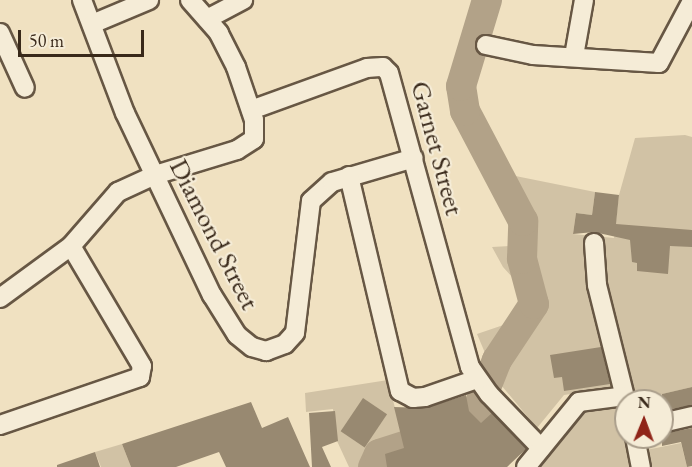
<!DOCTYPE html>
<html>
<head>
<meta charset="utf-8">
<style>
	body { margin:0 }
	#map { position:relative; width:692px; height:467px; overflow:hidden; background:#f0e1c1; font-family:"EB Garamond",serif }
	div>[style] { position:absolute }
	.green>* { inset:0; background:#d1c2a5 }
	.river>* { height:30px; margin:-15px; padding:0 15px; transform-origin:15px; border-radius:15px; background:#b2a288 }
	.building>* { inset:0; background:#988971; transform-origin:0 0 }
	.roads { filter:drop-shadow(2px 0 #675744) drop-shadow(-2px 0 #675744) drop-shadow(0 2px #675744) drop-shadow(0 -2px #675744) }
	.minor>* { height:18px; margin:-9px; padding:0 9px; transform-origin:9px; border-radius:9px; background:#f5ecd7 }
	span { translate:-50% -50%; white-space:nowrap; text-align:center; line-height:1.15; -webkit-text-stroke:4.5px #f5ecd7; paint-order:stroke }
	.street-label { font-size:27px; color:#39291a }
	.north { position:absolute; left:614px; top:389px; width:60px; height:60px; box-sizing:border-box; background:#f5ecd7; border:2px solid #aa9e8b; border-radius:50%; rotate:1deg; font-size:16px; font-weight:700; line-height:24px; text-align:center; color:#39291a }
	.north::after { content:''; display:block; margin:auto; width:21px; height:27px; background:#8f2418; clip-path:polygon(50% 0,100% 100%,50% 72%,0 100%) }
	.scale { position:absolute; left:18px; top:30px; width:126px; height:27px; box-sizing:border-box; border:3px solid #39291a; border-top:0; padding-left:8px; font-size:18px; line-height:21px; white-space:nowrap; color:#39291a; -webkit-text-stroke:4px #f5ecd7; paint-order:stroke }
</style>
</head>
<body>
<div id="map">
	<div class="green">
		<div style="clip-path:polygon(685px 135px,692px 137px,692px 387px,641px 399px,610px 388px,564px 395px,537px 428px,496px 379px,477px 334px,518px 320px,535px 302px,503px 267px,492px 247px,526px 245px,528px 225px,505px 174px,595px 192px,592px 215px,576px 213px,573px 234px,614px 238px,619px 195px,635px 138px)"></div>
		<div style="clip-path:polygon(388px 380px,405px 448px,383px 458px,385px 467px,349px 467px,337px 441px,333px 409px,306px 412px,305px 393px)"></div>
		<div style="clip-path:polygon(623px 400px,626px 437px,631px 437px,638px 467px,534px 467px,575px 412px)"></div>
		<div style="clip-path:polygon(681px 443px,687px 467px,651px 467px,646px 450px)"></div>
		<div style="clip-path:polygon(122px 444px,131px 467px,101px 467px,95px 452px)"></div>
	</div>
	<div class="river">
		<div style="left:373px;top:467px;width:14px;rotate:-65deg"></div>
		<div style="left:379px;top:454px;width:82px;rotate:-17.8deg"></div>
		<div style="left:457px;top:429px;width:25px;rotate:-40deg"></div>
		<div style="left:476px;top:413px;width:57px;rotate:-68.4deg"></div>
		<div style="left:497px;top:360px;width:67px;rotate:-56.5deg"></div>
		<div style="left:534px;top:304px;width:47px;rotate:-104.9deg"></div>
		<div style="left:522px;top:259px;width:38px;rotate:-88deg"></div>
		<div style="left:523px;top:221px;width:124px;rotate:-117.8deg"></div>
		<div style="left:465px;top:111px;width:25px;rotate:-99deg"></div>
		<div style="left:461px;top:86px;width:90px;rotate:-73.2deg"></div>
	</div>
	<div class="building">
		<div style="clip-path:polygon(595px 192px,619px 195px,616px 224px,692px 230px,692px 247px,670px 246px,668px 274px,637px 271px,637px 263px,632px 262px,630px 240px,594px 232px,573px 234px,576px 213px,592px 215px)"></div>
		<div style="clip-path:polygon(601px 347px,610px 384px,564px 391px,562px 377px,554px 378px,550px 355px)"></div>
		<div style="clip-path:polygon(692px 387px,692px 405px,662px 411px,662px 394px)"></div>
		<div style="clip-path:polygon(466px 395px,469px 411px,481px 423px,492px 413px,526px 449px,507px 467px,387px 467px,385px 454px,404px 448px,394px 407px,426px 408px)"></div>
		<div style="left:363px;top:398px;width:29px;height:40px;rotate:34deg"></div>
		<div style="clip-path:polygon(251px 402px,262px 428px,288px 417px,310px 467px,226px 467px,219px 452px,176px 467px,131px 467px,122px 444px)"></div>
		<div style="clip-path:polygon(335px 411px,338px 441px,322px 447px,331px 467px,312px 467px,309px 413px)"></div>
		<div style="clip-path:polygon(692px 428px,692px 466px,687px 467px,681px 442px,662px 446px,662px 434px)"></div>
		<div style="clip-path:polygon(95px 452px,100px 467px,57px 467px,57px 465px)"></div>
	</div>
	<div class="roads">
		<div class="minor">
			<div style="left:82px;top:0;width:121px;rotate:69.2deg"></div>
			<div style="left:125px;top:113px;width:202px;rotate:64.5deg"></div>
			<div style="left:212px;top:295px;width:47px;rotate:58deg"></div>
			<div style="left:237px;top:335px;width:19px;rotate:39deg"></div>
			<div style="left:252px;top:347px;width:15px;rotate:16deg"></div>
			<div style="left:266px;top:351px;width:20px;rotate:-20deg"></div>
			<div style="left:285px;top:344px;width:15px;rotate:-48deg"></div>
			<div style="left:295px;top:333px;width:133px;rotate:-83.1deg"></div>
			<div style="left:311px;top:201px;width:28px;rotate:-42deg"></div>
			<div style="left:332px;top:182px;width:85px;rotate:-16.3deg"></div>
			<div style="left:207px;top:19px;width:41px;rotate:-27.8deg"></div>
			<div style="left:92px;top:24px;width:62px;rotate:-22.8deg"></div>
			<div style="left:0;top:33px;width:60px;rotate:65.6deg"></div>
			<div style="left:486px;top:45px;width:48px;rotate:12deg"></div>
			<div style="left:533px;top:55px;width:126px;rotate:3.6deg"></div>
			<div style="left:659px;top:63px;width:70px;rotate:-62deg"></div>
			<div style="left:574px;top:56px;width:57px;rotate:-79.9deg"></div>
			<div style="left:251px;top:110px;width:123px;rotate:-19.9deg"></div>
			<div style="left:367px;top:68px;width:16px;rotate:-4deg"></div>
			<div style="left:383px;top:67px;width:8px;rotate:45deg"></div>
			<div style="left:389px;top:73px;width:305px;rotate:74.6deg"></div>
			<div style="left:470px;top:367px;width:33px;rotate:55deg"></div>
			<div style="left:489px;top:394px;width:75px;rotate:46.1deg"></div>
			<div style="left:349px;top:176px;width:221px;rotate:76.7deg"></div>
			<div style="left:400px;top:391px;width:15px;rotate:28deg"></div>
			<div style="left:413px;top:398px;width:12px;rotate:-5deg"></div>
			<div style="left:425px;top:397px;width:55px;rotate:-19.1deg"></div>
			<div style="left:594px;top:243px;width:42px;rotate:85.9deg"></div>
			<div style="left:597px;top:285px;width:120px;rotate:76deg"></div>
			<div style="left:0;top:298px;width:88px;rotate:-36.2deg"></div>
			<div style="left:71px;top:246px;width:72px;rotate:-49deg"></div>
			<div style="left:118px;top:192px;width:41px;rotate:-24.7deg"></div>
			<div style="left:155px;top:175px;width:86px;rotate:-17deg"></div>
			<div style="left:237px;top:150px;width:20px;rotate:-33deg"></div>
			<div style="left:254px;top:139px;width:19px;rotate:-90deg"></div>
			<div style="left:254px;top:120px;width:56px;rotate:-108.8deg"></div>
			<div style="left:236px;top:67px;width:38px;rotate:-117deg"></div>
			<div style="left:219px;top:33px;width:44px;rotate:-131.3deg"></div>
			<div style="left:662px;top:423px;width:31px;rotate:-13deg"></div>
			<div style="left:0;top:425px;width:148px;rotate:-18.9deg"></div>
			<div style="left:140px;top:377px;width:11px;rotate:-80deg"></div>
			<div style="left:142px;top:366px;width:139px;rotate:-120.6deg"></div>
			<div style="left:635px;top:437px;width:31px;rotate:79deg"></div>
			<div style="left:526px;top:467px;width:84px;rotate:-50.8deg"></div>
			<div style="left:579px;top:402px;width:46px;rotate:-7.4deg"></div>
		</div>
	</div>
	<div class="street-label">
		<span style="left:438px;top:148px;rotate:75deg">Garnet Street</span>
		<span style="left:215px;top:234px;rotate:63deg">Diamond Street</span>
	</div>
	<div class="north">N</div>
	<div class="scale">50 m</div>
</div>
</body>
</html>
